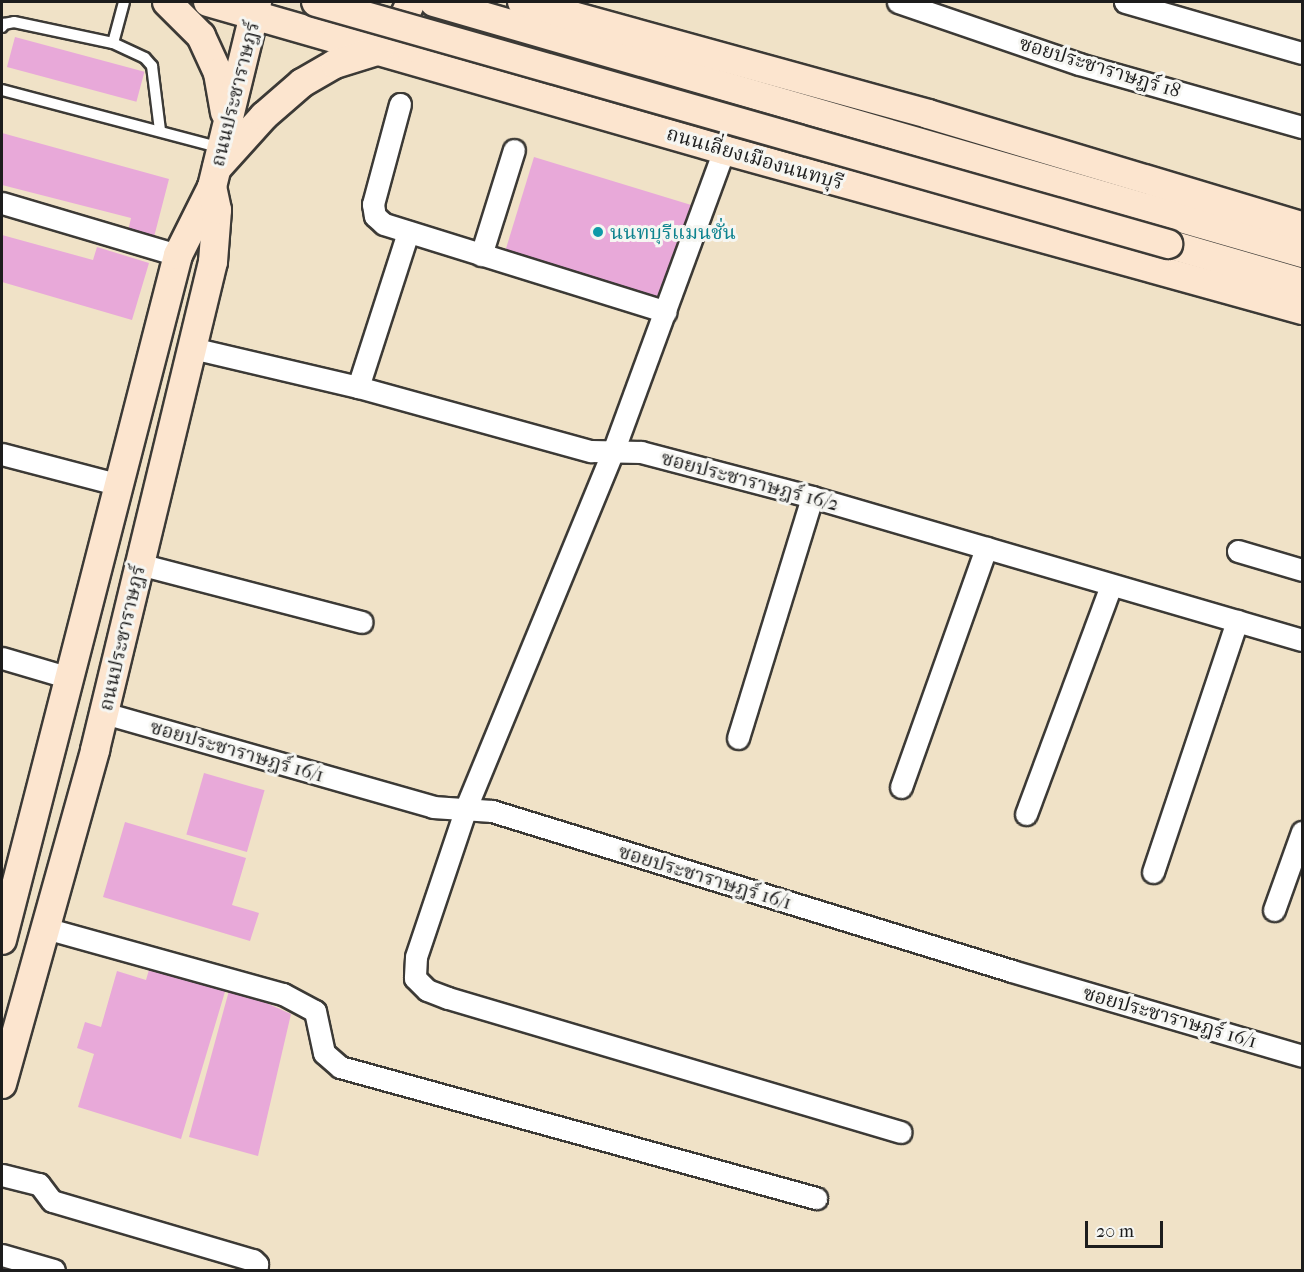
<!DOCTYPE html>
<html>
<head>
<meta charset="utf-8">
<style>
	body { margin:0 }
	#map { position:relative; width:1304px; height:1272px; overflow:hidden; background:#f0e2c7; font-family:"IM FELL French Canon","Noto Serif Thai",serif }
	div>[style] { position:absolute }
	.building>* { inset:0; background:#e8a9d9; transform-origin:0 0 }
	.roads { filter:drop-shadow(2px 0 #3c3a36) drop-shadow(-2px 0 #3c3a36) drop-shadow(0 2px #3c3a36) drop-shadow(0 -2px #3c3a36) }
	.service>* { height:10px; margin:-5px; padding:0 5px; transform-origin:5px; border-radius:5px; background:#fff }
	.minor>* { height:21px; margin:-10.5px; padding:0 10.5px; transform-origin:10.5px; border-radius:10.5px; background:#fff }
	.secondary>* { height:28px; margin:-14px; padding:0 14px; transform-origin:14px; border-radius:14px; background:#fce5cf }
	.bridges { filter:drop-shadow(2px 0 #3c3a36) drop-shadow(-2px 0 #3c3a36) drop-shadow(0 2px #3c3a36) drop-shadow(0 -2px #3c3a36) }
	.secondary-bridge>* { height:28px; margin:-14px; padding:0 14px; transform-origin:14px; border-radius:14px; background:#fce5cf }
	.dots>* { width:16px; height:16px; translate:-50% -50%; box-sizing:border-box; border:3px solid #f6f6f2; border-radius:50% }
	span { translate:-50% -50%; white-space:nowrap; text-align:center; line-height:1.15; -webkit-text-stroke:6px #f6f6f2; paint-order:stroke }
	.street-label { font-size:20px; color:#1c1c1c }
	.culture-label { font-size:20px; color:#0d838f }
	.left { translate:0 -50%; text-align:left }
	.frame { position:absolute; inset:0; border:3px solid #1c1c1c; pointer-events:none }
	.scale { position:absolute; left:1085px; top:1221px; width:78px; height:27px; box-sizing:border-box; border:3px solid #1c1c1c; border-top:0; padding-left:8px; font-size:18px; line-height:21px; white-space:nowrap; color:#1c1c1c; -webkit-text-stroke:4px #f6f6f2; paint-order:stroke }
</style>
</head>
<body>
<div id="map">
	<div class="building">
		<div style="left:15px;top:37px;width:134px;height:31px;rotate:15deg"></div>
		<div style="clip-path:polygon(2px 133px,169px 179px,154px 237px,128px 231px,131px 218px,2px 185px)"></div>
		<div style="left:534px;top:157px;width:167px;height:106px;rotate:17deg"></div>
		<div style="clip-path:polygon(2px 235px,93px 260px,97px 247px,149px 263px,132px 320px,2px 282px)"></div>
		<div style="left:204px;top:773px;width:63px;height:64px;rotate:16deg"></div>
		<div style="clip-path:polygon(125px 822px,246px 858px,232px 905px,259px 913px,250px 941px,103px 897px)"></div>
		<div style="clip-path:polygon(151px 963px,227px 985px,181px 1139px,78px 1107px,94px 1054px,77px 1048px,85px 1022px,101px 1027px,117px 971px,146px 980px)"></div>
		<div style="clip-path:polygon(230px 987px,291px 1014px,258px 1156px,189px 1137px)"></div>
	</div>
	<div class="roads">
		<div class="service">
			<div style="left:2px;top:27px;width:4px;rotate:-56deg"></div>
			<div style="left:4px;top:24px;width:10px;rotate:-11deg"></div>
			<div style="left:14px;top:22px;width:101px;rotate:12deg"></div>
			<div style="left:113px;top:43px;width:42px;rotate:-75deg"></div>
			<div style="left:113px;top:43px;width:35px;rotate:25deg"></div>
			<div style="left:145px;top:58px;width:11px;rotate:49deg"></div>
			<div style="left:152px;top:66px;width:64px;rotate:82.9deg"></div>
			<div style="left:2px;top:90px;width:227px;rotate:14.8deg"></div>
		</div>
		<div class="minor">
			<div style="left:898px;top:2px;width:191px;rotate:18.9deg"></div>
			<div style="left:1079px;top:64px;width:232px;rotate:15.8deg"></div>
			<div style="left:1125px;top:2px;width:184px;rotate:16.1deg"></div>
			<div style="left:400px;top:104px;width:104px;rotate:105.1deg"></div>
			<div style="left:373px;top:204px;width:12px;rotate:81deg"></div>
			<div style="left:375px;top:216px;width:12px;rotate:42deg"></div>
			<div style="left:384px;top:224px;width:295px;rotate:17.3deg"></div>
			<div style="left:724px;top:150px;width:321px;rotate:110.2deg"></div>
			<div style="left:613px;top:451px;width:386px;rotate:112.4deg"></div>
			<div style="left:466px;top:808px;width:157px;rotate:108.6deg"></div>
			<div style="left:416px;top:957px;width:21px;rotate:93deg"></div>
			<div style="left:415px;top:978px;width:17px;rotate:45deg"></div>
			<div style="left:427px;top:990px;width:22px;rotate:21deg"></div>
			<div style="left:448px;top:998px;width:472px;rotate:16.5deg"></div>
			<div style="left:2px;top:203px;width:184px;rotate:16.5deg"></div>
			<div style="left:481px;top:255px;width:110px;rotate:-72.6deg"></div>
			<div style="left:192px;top:348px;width:171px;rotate:13.2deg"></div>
			<div style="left:358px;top:387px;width:242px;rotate:15.4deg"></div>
			<div style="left:591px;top:451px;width:50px;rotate:1.1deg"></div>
			<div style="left:641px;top:452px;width:177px;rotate:14.7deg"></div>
			<div style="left:812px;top:497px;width:510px;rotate:16.27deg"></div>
			<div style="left:358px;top:387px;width:163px;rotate:-72.1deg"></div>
			<div style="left:2px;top:454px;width:122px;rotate:14.7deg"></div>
			<div style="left:1238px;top:551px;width:67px;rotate:16.5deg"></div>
			<div style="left:139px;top:564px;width:230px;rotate:14.6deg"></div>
			<div style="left:2px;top:658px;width:71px;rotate:16.4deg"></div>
			<div style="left:104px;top:713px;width:342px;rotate:15.9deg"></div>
			<div style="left:433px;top:807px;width:59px;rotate:3.9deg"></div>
			<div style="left:492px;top:811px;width:544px;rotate:17.1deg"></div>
			<div style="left:1012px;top:971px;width:302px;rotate:16.3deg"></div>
			<div style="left:738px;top:738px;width:252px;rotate:-72.9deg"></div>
			<div style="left:901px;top:787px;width:254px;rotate:-70.4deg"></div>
			<div style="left:1026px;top:814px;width:243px;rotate:-69.6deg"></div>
			<div style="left:1153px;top:872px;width:265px;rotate:-71.5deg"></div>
			<div style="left:1274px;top:910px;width:83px;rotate:-70.3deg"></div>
			<div style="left:45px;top:928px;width:247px;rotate:15.5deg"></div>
			<div style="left:283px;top:994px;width:36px;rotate:28deg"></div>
			<div style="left:315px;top:1011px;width:43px;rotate:77.9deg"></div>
			<div style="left:324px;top:1053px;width:21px;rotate:41deg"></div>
			<div style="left:340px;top:1067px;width:494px;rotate:15.4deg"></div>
			<div style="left:2px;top:1175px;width:38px;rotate:14deg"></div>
			<div style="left:39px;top:1184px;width:21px;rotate:53deg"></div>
			<div style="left:52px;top:1201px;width:209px;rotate:16.4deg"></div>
			<div style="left:253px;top:1260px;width:6px;rotate:45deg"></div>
			<div style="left:257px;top:1264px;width:6px;rotate:99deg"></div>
			<div style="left:2px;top:1255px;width:54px;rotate:16.1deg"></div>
		</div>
		<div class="secondary">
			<div style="left:167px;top:2px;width:48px;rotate:45deg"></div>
			<div style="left:201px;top:36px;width:41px;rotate:65.3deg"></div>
			<div style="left:218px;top:73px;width:40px;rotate:80deg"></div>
			<div style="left:208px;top:2px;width:537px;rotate:16deg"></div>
			<div style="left:724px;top:150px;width:600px;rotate:15.47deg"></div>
			<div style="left:434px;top:2px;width:904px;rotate:16.13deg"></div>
			<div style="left:522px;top:2px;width:421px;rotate:15.4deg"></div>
			<div style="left:928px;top:114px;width:390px;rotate:16.7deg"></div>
			<div style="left:409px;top:48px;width:30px;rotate:-102deg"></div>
			<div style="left:403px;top:19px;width:19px;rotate:-65deg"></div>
			<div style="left:217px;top:168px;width:70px;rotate:-47.9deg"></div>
			<div style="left:264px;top:116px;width:50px;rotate:-41deg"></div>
			<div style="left:302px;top:83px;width:38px;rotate:-30deg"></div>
			<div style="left:335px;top:64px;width:47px;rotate:-17.3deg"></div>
			<div style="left:1168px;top:244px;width:140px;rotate:16.2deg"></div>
			<div style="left:2px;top:940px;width:707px;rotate:-75.59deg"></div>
			<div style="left:178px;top:255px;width:76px;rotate:-63.4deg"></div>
			<div style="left:212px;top:187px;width:190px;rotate:-76.3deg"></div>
			<div style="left:2px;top:1084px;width:347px;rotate:-74.4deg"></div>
			<div style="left:95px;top:750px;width:502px;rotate:-76.41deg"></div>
			<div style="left:213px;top:262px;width:52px;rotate:-85.6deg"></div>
			<div style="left:217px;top:210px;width:24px;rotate:-102deg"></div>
		</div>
	</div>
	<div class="bridges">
		<div class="secondary-bridge">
			<div style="left:316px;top:2px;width:886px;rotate:15.86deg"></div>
		</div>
	</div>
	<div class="dots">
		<div style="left:598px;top:232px;background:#0f9aa8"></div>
	</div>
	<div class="street-label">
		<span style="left:1100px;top:67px;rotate:17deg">ซอยประชาราษฎร์ 18</span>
		<span style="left:235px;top:94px;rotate:-76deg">ถนนประชาราษฎร์</span>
		<span style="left:755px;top:158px;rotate:16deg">ถนนเลี่ยงเมืองนนทบุรี</span>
		<span style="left:750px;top:481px;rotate:15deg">ซอยประชาราษฎร์ 16/2</span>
		<span style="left:122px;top:638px;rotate:-77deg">ถนนประชาราษฎร์</span>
		<span style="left:237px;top:751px;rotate:16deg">ซอยประชาราษฎร์ 16/1</span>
		<span style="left:705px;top:877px;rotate:17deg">ซอยประชาราษฎร์ 16/1</span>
		<span style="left:1170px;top:1017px;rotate:16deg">ซอยประชาราษฎร์ 16/1</span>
	</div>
	<div class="culture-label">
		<span class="left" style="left:610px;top:232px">นนทบุรีแมนชั่น</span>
	</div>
	<div class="frame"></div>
	<div class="scale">20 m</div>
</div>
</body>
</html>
